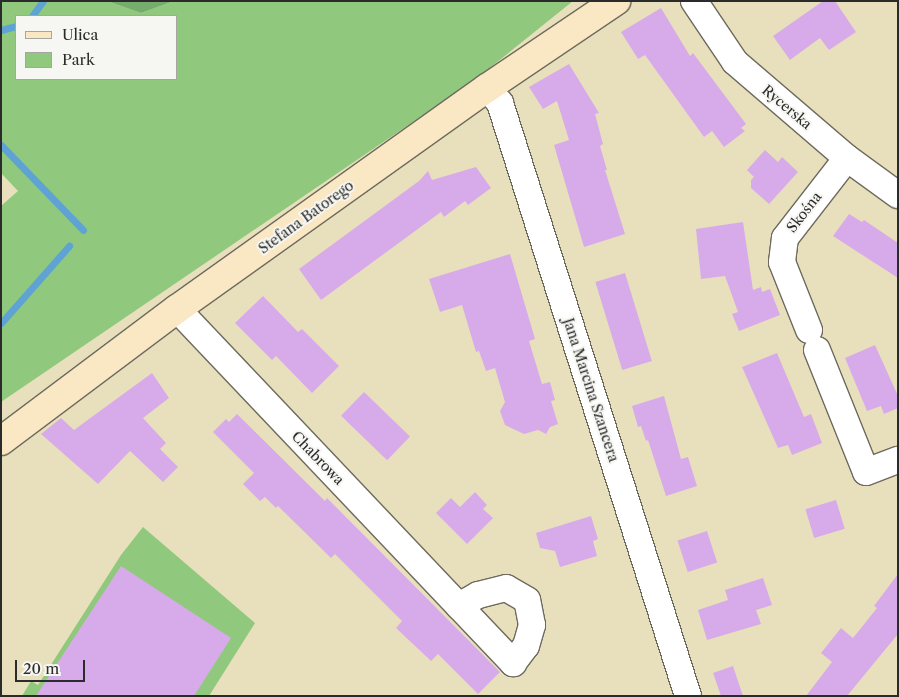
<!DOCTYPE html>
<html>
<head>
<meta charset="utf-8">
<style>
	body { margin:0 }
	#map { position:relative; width:899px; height:697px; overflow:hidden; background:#e8e0bc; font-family:"Libre Caslon Text",serif }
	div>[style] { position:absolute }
	.green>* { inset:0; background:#90c97d }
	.forest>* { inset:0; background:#74ad6c }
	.stream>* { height:7px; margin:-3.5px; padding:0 3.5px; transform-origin:3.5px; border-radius:3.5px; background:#5ea3d3 }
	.building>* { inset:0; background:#d7abe9; transform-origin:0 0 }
	.roads { filter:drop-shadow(1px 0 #6d6a5e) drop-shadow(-1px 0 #6d6a5e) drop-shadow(0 1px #6d6a5e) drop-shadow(0 -1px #6d6a5e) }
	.street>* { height:26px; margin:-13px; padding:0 13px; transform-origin:13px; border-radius:13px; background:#fff }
	.secondary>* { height:28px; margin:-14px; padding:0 14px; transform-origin:14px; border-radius:14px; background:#fae7c3 }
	span { translate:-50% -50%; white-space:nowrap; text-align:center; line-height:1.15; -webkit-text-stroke:4px #f6f6f2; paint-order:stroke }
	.street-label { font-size:14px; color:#2b2b2b }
	.frame { position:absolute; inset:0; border:2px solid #2b2b2b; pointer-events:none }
	.legend { position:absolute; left:15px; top:15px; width:162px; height:65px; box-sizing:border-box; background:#f6f6f2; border:1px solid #a5a5a2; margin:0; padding:6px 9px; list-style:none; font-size:15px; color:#2b2b2b }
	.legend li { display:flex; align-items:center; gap:10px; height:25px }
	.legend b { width:25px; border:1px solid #a5a5a2 }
	.scale { position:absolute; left:15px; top:660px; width:70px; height:22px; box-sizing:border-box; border:2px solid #2b2b2b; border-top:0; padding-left:6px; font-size:15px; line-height:18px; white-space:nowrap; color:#2b2b2b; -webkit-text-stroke:4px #f6f6f2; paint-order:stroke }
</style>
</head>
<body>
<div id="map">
	<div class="green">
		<div style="clip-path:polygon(evenodd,1px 1px,107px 1px,141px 13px,174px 1px,573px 1px,476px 79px,1px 402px,1px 206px,18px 191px,1px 173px,1px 1px,16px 16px,176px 16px,176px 79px,16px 79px,16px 16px)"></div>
		<div style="clip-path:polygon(143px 527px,255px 623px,209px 696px,22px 696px,31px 681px,38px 685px,121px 555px)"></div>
	</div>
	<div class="forest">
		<div style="clip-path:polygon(107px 1px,174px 1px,141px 13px)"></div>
	</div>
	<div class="stream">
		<div style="left:32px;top:16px;width:19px;rotate:-54deg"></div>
		<div style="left:1px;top:30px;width:16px;rotate:-15deg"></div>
		<div style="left:1px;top:145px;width:118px;rotate:46deg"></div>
		<div style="left:1px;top:323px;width:103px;rotate:-48.6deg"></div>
	</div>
	<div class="building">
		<div style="clip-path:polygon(823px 1px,835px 1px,856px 32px,829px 50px,820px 38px,790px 60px,773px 36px)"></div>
		<div style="clip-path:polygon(661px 8px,690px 56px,693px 53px,746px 124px,741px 128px,745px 131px,724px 147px,712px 131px,704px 137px,645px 55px,638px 59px,621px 32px)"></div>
		<div style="clip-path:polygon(569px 64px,599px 113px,595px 114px,603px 144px,600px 146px,607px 170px,605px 170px,625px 234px,584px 247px,554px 145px,569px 140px,557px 101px,543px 109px,529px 87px)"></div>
		<div style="clip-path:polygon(765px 150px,778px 162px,782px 157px,798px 172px,769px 204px,751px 188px,751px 180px,754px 177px,747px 170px)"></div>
		<div style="clip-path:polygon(476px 167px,491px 188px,468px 205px,465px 201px,444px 217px,441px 212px,321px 300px,299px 269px,419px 181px,428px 171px,432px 180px)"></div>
		<div style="clip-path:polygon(849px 214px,862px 222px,864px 220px,898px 243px,898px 278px,833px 236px)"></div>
		<div style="clip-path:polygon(743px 222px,753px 290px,761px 287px,762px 292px,770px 289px,780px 315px,739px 331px,732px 314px,738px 312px,725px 276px,701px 279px,696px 229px)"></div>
		<div style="clip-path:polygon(510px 254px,535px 339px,529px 341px,542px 384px,550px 382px,555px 400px,551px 401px,558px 424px,550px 427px,546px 434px,538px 430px,524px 434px,505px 425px,500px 411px,505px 402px,495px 368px,486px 371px,479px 351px,476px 352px,462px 305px,440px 312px,429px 279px)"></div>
		<div style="left:625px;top:273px;width:92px;height:31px;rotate:73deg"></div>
		<div style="clip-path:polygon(263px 296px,298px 332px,302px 329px,339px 366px,312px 393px,276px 356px,272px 360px,235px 323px)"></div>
		<div style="clip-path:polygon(875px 345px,898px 396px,898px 408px,884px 414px,881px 406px,867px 411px,845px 358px)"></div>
		<div style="clip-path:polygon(777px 353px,804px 417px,811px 414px,822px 443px,792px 455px,788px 445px,778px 448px,742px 367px)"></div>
		<div style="clip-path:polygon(152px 373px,169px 398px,143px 418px,166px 443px,160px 449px,178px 467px,163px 482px,130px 451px,98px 484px,41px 434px,61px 418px,74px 430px)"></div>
		<div style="left:364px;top:392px;width:64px;height:33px;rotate:44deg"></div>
		<div style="clip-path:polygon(664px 396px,681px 459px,688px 457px,697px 486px,666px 496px,648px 440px,646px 441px,641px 426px,638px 427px,632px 406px)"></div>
		<div style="clip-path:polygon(237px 414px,325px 501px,327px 498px,500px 672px,478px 694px,438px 654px,431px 661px,396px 628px,402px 621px,335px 554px,331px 558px,278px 506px,276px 508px,265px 497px,260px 501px,243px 484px,254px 473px,213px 432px,226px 419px,229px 422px)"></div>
		<div style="clip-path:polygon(475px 492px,487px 505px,483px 509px,493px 518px,467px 544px,436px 513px,451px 498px,460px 507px)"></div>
		<div style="left:836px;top:500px;width:30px;height:32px;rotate:73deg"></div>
		<div style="clip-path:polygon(591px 516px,598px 539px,593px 541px,597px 556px,560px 567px,555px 551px,540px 548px,536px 533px)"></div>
		<div style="left:707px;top:531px;width:33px;height:31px;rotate:72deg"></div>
		<div style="clip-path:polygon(121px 566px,231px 638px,194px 696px,36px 696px)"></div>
		<div style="clip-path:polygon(898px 574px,898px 634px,847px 696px,806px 696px,832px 662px,821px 653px,841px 628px,853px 638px,877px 608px,874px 606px)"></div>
		<div style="clip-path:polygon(763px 578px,772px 605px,756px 610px,761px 624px,707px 640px,698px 610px,728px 600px,725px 590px)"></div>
		<div style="clip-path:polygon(733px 666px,743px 696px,721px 696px,713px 673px)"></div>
	</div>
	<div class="roads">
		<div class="street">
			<div style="left:694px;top:1px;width:73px;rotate:56.1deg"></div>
			<div style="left:735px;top:62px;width:148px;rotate:40.6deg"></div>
			<div style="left:847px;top:158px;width:63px;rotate:36deg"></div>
			<div style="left:487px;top:88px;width:20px;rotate:49deg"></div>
			<div style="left:500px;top:103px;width:622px;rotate:72.41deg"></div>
			<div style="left:177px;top:309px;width:410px;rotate:46.5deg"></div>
			<div style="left:459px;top:606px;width:79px;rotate:46.5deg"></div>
			<div style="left:513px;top:663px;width:21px;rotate:-53deg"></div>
			<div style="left:526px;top:646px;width:22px;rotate:-74deg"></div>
			<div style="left:532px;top:625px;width:25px;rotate:-101deg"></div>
			<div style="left:527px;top:600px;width:24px;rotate:-150deg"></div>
			<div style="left:506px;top:588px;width:29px;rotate:166deg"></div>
			<div style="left:478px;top:595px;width:22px;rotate:150deg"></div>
			<div style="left:809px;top:330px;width:73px;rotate:-111.7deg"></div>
			<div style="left:782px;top:262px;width:24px;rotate:-83deg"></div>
			<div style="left:785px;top:238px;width:101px;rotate:-52.2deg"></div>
			<div style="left:817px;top:350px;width:131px;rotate:68.1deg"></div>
			<div style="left:866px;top:472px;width:34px;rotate:-21deg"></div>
		</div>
		<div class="secondary">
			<div style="left:1px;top:441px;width:220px;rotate:-36.9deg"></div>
			<div style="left:177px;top:309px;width:381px;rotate:-35.5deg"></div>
			<div style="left:487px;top:88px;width:156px;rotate:-34deg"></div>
		</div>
	</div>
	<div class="street-label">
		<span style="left:787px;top:107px;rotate:40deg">Rycerska</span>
		<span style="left:804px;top:212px;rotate:-52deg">Skośna</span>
		<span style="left:306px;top:217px;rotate:-36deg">Stefana Batorego</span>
		<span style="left:591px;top:390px;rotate:72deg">Jana Marcina Szancera</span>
		<span style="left:318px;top:458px;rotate:46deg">Chabrowa</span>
	</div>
	<div class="frame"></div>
	<ul class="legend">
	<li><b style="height:6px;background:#fae7c3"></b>Ulica</li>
	<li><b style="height:14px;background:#90c97d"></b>Park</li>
	</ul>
	<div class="scale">20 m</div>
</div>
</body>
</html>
